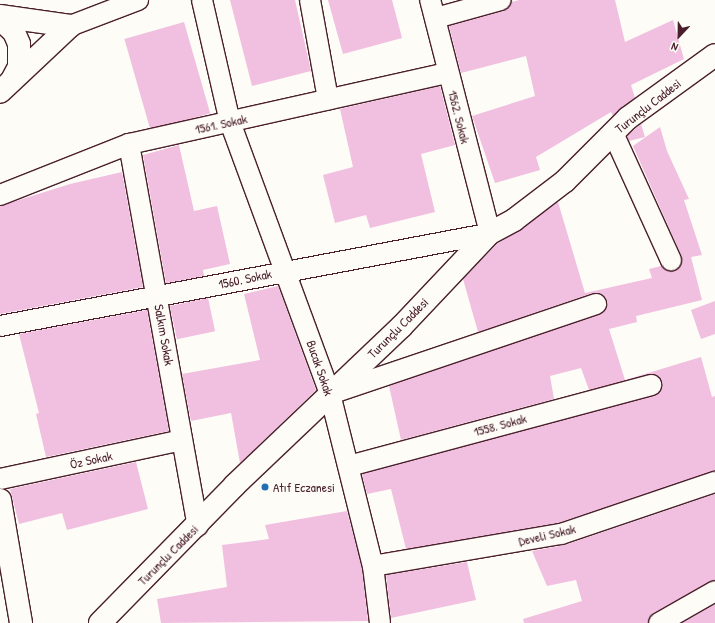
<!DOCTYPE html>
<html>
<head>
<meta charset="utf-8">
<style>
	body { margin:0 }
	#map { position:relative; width:715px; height:623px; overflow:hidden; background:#fdfcf7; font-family:"Patrick Hand",sans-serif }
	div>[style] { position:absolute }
	.building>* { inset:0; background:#f1bfdf; transform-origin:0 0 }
	.roads { filter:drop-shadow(1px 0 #4a1f2b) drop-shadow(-1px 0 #4a1f2b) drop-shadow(0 1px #4a1f2b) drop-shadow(0 -1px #4a1f2b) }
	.minor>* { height:20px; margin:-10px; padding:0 10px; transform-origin:10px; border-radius:10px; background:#fdfcf7 }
	.tertiary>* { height:22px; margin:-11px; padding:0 11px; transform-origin:11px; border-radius:11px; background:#fdfcf7 }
	.secondary>* { height:22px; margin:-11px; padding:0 11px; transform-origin:11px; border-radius:11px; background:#fdfcf7 }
	.dots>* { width:11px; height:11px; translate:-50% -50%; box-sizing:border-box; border:2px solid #fdfcf7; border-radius:50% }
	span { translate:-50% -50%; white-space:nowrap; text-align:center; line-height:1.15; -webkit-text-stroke:3px #fdfcf7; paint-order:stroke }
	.street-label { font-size:13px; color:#4a1f2b }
	.poi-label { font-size:13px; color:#4a1f2b }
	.left { translate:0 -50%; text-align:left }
	.north { position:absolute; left:659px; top:16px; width:40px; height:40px; -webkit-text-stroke:3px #fdfcf7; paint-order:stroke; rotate:202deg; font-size:11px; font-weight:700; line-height:16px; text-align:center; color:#4a1f2b }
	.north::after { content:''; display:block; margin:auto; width:14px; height:18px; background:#4a1f2b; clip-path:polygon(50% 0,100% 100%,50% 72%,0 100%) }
</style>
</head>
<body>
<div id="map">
	<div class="building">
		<div style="clip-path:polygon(230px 0,295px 0,311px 71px,252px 86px)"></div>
		<div style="clip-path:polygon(328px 0,392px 0,402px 38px,343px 54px)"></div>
		<div style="clip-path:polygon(519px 0,615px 0,625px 42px,673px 20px,684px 59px,631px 85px,635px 98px,613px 116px,611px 112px,536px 157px,540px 170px,495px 183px,472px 116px,535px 96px,526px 56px,461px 73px,449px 26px,504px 11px,512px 2px)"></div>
		<div style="left:184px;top:22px;width:95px;height:62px;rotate:74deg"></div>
		<div style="clip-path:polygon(440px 86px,455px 145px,421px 154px,435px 212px,370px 228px,366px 215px,335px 223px,323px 175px,353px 167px,340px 109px)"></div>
		<div style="clip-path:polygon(641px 124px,645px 137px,629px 141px,627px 136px)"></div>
		<div style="clip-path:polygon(660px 127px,667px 151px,689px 199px,684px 200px,702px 255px,691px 257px,702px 300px,636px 316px,637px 322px,609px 329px,625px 380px,701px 357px,712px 397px,715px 396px,715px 471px,558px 523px,406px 549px,391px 489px,367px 494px,362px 474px,659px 393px,662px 382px,654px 374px,589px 390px,581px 368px,550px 376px,554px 399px,401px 440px,389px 386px,604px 312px,607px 300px,603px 295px,593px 293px,478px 332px,463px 279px,497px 244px,558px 202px,585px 293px,652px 278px,649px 269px,661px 266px,670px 271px,680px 267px,681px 255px,633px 146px)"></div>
		<div style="clip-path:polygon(179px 145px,194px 211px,217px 206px,230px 264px,203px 270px,204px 276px,166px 283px,143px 155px)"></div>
		<div style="clip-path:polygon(122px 172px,143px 287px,0 314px,0 206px,70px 184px)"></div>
		<div style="clip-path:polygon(278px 286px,316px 390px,240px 463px,231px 413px,191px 421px,182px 374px,260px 360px,244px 294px)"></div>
		<div style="left:208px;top:298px;width:34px;height:39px;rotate:78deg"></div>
		<div style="clip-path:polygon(715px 301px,715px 334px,701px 339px,691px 310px)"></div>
		<div style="clip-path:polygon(147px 310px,169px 431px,46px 457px,36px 414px,39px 413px,19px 334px)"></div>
		<div style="clip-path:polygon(136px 462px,148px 509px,67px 530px,62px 513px,19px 524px,10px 489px)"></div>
		<div style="clip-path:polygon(715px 494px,715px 580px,653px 613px,648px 623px,524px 623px,523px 619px,582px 601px,576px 580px,547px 586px,532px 551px,565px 545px)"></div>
		<div style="clip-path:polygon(347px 511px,362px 568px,368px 621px,161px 623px,157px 599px,227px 587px,222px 545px,269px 539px,265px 525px)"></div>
		<div style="clip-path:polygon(467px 562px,476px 600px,391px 618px,386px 575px)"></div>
		<div style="clip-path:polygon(715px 604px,715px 623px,682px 623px)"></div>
	</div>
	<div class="roads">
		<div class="minor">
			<div style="left:202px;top:0;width:125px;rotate:77.1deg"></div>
			<div style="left:230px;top:122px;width:290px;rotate:69.8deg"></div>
			<div style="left:330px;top:394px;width:177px;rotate:76deg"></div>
			<div style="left:373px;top:566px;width:57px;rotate:83deg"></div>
			<div style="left:310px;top:0;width:101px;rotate:79.7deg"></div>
			<div style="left:436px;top:18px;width:67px;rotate:-15.5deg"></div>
			<div style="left:70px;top:26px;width:73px;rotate:-20.9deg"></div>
			<div style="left:613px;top:133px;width:140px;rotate:65.5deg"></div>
			<div style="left:129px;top:144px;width:388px;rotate:79.8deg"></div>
			<div style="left:0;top:195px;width:139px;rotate:-21.6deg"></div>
			<div style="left:129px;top:144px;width:326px;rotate:-12.6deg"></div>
			<div style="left:0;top:326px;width:499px;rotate:-10.7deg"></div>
			<div style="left:490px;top:233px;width:241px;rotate:-104.4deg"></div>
			<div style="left:330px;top:394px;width:281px;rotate:-18.7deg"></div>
			<div style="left:349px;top:466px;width:313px;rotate:-15deg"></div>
			<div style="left:0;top:479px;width:186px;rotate:-12.1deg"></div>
			<div style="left:373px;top:566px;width:191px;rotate:-9.7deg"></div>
			<div style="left:561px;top:534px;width:163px;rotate:-18.7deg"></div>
			<div style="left:659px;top:623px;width:64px;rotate:-29.7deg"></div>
		</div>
		<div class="tertiary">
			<div style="left:100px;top:623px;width:193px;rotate:-45.6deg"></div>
			<div style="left:235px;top:485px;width:229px;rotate:-43.6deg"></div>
			<div style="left:401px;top:327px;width:129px;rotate:-46.6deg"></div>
			<div style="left:490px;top:233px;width:27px;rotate:-28deg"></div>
			<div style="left:514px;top:220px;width:64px;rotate:-37.4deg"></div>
			<div style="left:565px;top:181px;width:89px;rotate:-45deg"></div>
			<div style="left:628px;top:118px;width:107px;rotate:-35.9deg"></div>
		</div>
		<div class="secondary">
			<div style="left:0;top:16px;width:71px;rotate:8.1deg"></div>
			<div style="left:70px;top:26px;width:96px;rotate:136.7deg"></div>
			<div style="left:0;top:19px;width:19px;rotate:43deg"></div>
			<div style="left:14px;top:32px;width:13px;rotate:67deg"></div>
			<div style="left:19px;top:44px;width:23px;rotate:90deg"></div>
			<div style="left:19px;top:67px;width:15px;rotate:118deg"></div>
			<div style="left:0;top:500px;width:125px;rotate:80.3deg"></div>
		</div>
	</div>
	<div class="dots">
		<div style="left:265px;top:487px;background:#1f6fb2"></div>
	</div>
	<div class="street-label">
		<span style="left:648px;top:106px;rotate:-38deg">Turunçlu Caddesi</span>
		<span style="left:459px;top:117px;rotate:76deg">1562. Sokak</span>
		<span style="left:221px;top:124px;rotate:-12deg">1561. Sokak</span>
		<span style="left:245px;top:279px;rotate:-12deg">1560. Sokak</span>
		<span style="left:398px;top:328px;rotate:-45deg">Turunçlu Caddesi</span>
		<span style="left:164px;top:335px;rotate:80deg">Salkım Sokak</span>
		<span style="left:320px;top:368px;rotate:71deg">Bucak Sokak</span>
		<span style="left:500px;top:425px;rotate:-15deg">1558. Sokak</span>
		<span style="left:91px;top:460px;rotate:-12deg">Öz Sokak</span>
		<span style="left:547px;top:535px;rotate:-13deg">Develi Sokak</span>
		<span style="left:168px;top:555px;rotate:-45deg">Turunçlu Caddesi</span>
	</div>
	<div class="poi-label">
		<span class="left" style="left:273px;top:487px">Atıf Eczanesi</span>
	</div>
	<div class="north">N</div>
</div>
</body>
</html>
